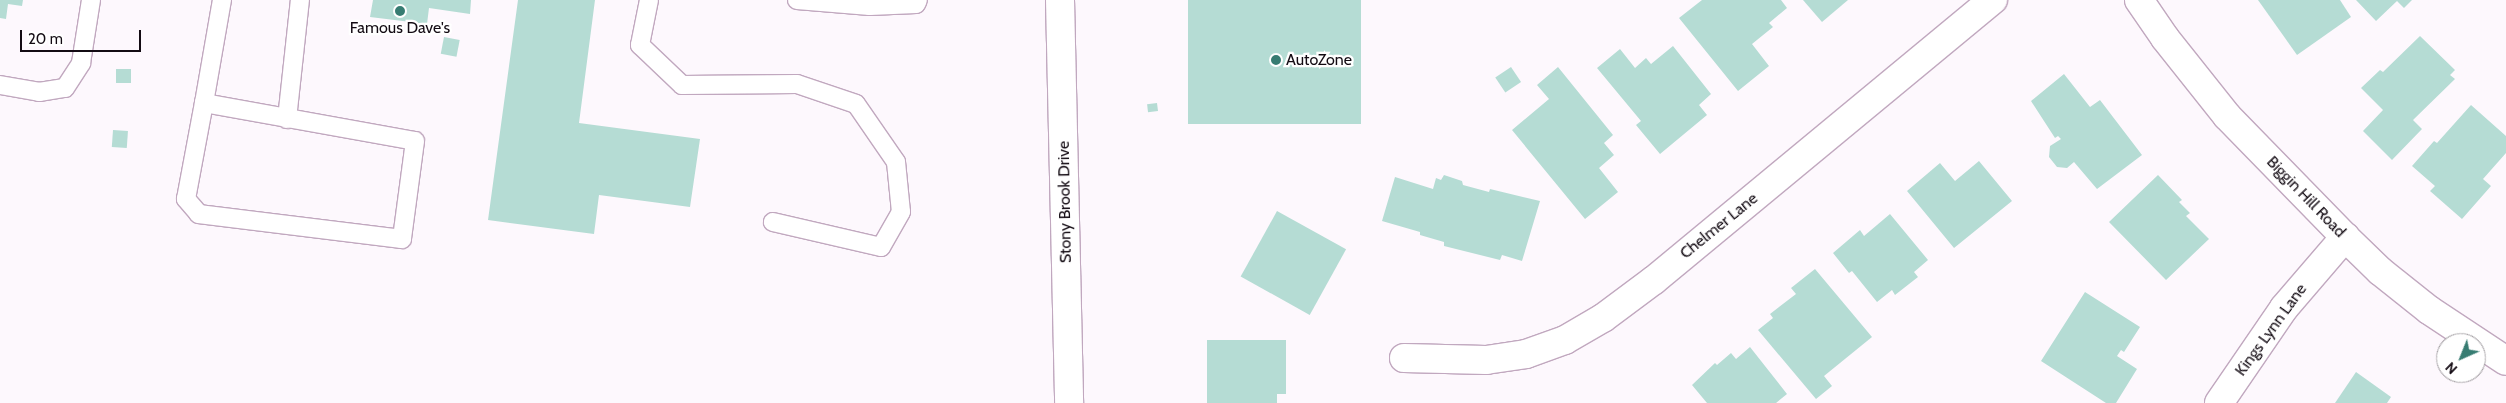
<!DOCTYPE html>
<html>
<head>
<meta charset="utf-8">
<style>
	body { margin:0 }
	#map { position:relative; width:2506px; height:403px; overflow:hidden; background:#fdf8fd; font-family:Cabin,sans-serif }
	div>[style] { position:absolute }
	.building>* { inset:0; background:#b5dcd4; transform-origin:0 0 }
	.roads { filter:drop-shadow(1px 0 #c1a8bf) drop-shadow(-1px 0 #c1a8bf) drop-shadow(0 1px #c1a8bf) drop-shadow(0 -1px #c1a8bf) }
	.lane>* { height:18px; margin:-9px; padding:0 9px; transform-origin:9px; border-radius:9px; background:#fff }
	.street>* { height:28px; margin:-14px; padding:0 14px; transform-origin:14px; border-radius:14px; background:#fff }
	.secondary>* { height:28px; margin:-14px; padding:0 14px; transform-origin:14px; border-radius:14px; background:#fff }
	.dots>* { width:14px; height:14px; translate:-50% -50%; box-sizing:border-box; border:2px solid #fff; border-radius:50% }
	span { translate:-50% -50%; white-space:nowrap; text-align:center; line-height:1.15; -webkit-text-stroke:4.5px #fff; paint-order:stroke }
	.poi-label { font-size:16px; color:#130b13 }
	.left { translate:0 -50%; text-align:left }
	.street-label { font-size:16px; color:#130b13 }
	.north { position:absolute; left:2436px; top:333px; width:50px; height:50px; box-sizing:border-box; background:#fff; border:1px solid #a19da1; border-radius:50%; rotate:224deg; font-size:14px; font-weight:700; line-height:20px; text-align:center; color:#130b13 }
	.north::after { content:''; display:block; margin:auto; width:18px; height:22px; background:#377c72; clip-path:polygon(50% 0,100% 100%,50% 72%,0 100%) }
	.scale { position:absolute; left:20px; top:30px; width:121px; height:22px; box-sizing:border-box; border:2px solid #130b13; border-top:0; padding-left:6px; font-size:15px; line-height:18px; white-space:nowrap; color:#130b13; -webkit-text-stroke:4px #fff; paint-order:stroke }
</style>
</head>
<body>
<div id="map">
	<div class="building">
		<div style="clip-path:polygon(0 0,23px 0,22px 6px,8px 4px,6px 19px,0 18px)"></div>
		<div style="clip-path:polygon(373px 0,471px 0,470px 14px,429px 8px,427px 24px,370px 17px)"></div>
		<div style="clip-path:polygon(518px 0,595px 0,579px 123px,700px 139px,690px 207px,599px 195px,594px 234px,488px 220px)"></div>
		<div style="left:1188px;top:0;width:173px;height:124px"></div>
		<div style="clip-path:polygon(1702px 0,1781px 0,1787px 8px,1769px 23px,1773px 27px,1752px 44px,1769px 66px,1738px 91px,1679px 18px)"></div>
		<div style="clip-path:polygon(1803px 0,1848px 0,1822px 22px)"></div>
		<div style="clip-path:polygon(2258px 0,2340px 0,2351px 17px,2297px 55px)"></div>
		<div style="clip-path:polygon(2356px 0,2412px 0,2404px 8px,2397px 1px,2376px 21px)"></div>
		<div style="clip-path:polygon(2420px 36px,2455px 70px,2450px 75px,2455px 79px,2413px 120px,2422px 129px,2392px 160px,2363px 131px,2383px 110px,2361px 88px,2380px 70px,2383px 72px)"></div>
		<div style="left:444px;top:37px;width:16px;height:17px;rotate:11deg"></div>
		<div style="clip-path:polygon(1673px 46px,1711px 94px,1699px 105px,1707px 115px,1660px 154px,1636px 125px,1641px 121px,1597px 68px,1620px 49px,1635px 68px,1646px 58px,1651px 64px)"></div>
		<div style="left:1511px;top:67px;width:18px;height:19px;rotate:56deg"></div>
		<div style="clip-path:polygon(1558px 67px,1613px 135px,1604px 143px,1614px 155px,1599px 168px,1618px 192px,1585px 219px,1512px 130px,1549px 99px,1537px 85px)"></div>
		<div style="left:116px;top:69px;width:15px;height:14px"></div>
		<div style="clip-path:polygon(2064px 74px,2090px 107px,2100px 100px,2142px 155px,2097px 189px,2074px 162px,2067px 168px,2057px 167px,2049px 157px,2050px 146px,2061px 139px,2058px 136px,2055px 138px,2031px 101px)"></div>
		<div style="left:1157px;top:103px;width:8px;height:10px;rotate:83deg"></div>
		<div style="clip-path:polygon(2471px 105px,2506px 136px,2506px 153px,2483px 179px,2491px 186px,2462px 219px,2430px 191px,2435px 186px,2412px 166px,2434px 141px,2437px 143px)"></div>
		<div style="left:113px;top:130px;width:15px;height:17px;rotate:4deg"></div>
		<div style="clip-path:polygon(1979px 161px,2012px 201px,1954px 248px,1907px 191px,1940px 163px,1955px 181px)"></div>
		<div style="clip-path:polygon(1444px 175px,1462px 181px,1463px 185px,1489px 192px,1490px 189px,1540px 201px,1522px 261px,1502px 255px,1500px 260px,1444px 246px,1444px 242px,1420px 235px,1420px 232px,1382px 221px,1395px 177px,1433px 189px,1436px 178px,1441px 180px)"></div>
		<div style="clip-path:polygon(2158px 175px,2182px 200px,2179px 202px,2190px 213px,2186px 216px,2209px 239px,2166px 280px,2109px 222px)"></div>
		<div style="left:1277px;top:211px;width:79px;height:75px;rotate:29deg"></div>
		<div style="clip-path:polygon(1890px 214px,1928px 260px,1914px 272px,1918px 277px,1895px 295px,1892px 290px,1877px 302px,1852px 271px,1849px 273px,1833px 253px,1860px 230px,1864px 236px)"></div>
		<div style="clip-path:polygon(1815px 269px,1872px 337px,1824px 376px,1832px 386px,1816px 399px,1758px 330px,1773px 318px,1770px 314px,1796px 294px,1791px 288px)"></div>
		<div style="clip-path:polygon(2085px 292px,2140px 327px,2124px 352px,2121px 350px,2117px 356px,2137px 369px,2116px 403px,2106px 403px,2041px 361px)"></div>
		<div style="clip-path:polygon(1207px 340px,1286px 340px,1286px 394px,1277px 394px,1277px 403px,1207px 403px)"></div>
		<div style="clip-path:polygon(1750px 347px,1787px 394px,1776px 403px,1707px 403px,1692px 385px,1715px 363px,1717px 365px,1731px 353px,1736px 359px)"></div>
		<div style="clip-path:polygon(2356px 372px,2391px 397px,2387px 403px,2335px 403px)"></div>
	</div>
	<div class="roads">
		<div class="lane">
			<div style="left:649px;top:0;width:46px;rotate:101.3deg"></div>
			<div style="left:640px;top:45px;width:58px;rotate:43.6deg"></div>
			<div style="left:682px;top:85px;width:115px;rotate:-0.5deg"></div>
			<div style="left:797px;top:84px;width:62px;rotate:18.7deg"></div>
			<div style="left:856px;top:104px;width:70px;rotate:55.4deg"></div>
			<div style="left:896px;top:162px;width:50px;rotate:84.3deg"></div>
			<div style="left:901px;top:212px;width:40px;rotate:119.7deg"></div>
			<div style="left:881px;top:247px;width:111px;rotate:-167deg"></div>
			<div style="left:797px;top:0;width:73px;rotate:4.7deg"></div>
			<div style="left:870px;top:6px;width:46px;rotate:-2.5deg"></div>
			<div style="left:916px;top:4px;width:4px;rotate:-63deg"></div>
			<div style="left:0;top:85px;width:40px;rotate:10deg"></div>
			<div style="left:39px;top:92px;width:26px;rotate:-9deg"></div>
			<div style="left:65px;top:88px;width:30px;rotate:-57deg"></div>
			<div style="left:81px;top:63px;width:64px;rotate:-81deg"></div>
			<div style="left:204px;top:103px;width:214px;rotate:10.2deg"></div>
			<div style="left:415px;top:141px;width:99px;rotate:97.6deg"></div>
			<div style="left:402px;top:239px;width:205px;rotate:-173deg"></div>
			<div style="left:199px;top:214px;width:20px;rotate:-131deg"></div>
			<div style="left:186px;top:199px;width:98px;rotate:-79.4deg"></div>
			<div style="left:204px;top:103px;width:105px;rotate:-80.1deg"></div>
			<div style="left:287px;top:119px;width:120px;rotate:-83.8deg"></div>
		</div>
		<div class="street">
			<div style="left:2139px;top:0;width:46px;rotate:55.6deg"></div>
			<div style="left:2165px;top:38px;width:100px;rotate:51.5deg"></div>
			<div style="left:2227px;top:116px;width:169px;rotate:45.7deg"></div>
			<div style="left:2345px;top:237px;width:49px;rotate:44.2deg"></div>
			<div style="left:2380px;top:271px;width:63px;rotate:38.5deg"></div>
			<div style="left:2429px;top:310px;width:92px;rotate:33.5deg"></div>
			<div style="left:1404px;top:358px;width:82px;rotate:1.4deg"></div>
			<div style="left:1486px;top:360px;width:40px;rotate:-8.5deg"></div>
			<div style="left:1526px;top:354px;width:41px;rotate:-19.7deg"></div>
			<div style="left:1565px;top:340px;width:44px;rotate:-30.1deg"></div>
			<div style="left:1603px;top:318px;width:64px;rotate:-36.7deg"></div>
			<div style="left:1654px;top:280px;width:440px;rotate:-39.6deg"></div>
			<div style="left:2219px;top:403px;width:115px;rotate:-55.6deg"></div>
			<div style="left:2284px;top:308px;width:94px;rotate:-49.3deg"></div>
		</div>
		<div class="secondary">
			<div style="left:1060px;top:0;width:403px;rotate:88.7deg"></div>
		</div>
	</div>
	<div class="dots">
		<div style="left:400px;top:11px;background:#377c72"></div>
		<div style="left:1276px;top:60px;background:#377c72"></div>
	</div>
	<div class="poi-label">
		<span style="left:400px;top:28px">Famous Dave's</span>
		<span class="left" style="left:1286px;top:60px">AutoZone</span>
	</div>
	<div class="street-label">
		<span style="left:2306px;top:197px;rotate:46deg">Biggin Hill Road</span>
		<span style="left:1065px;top:202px;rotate:-91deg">Stony Brook Drive</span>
		<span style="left:1719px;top:226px;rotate:-39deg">Chelmer Lane</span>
		<span style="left:2271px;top:330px;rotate:-54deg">Kings Lynn Lane</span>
	</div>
	<div class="north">N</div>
	<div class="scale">20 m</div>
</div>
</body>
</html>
